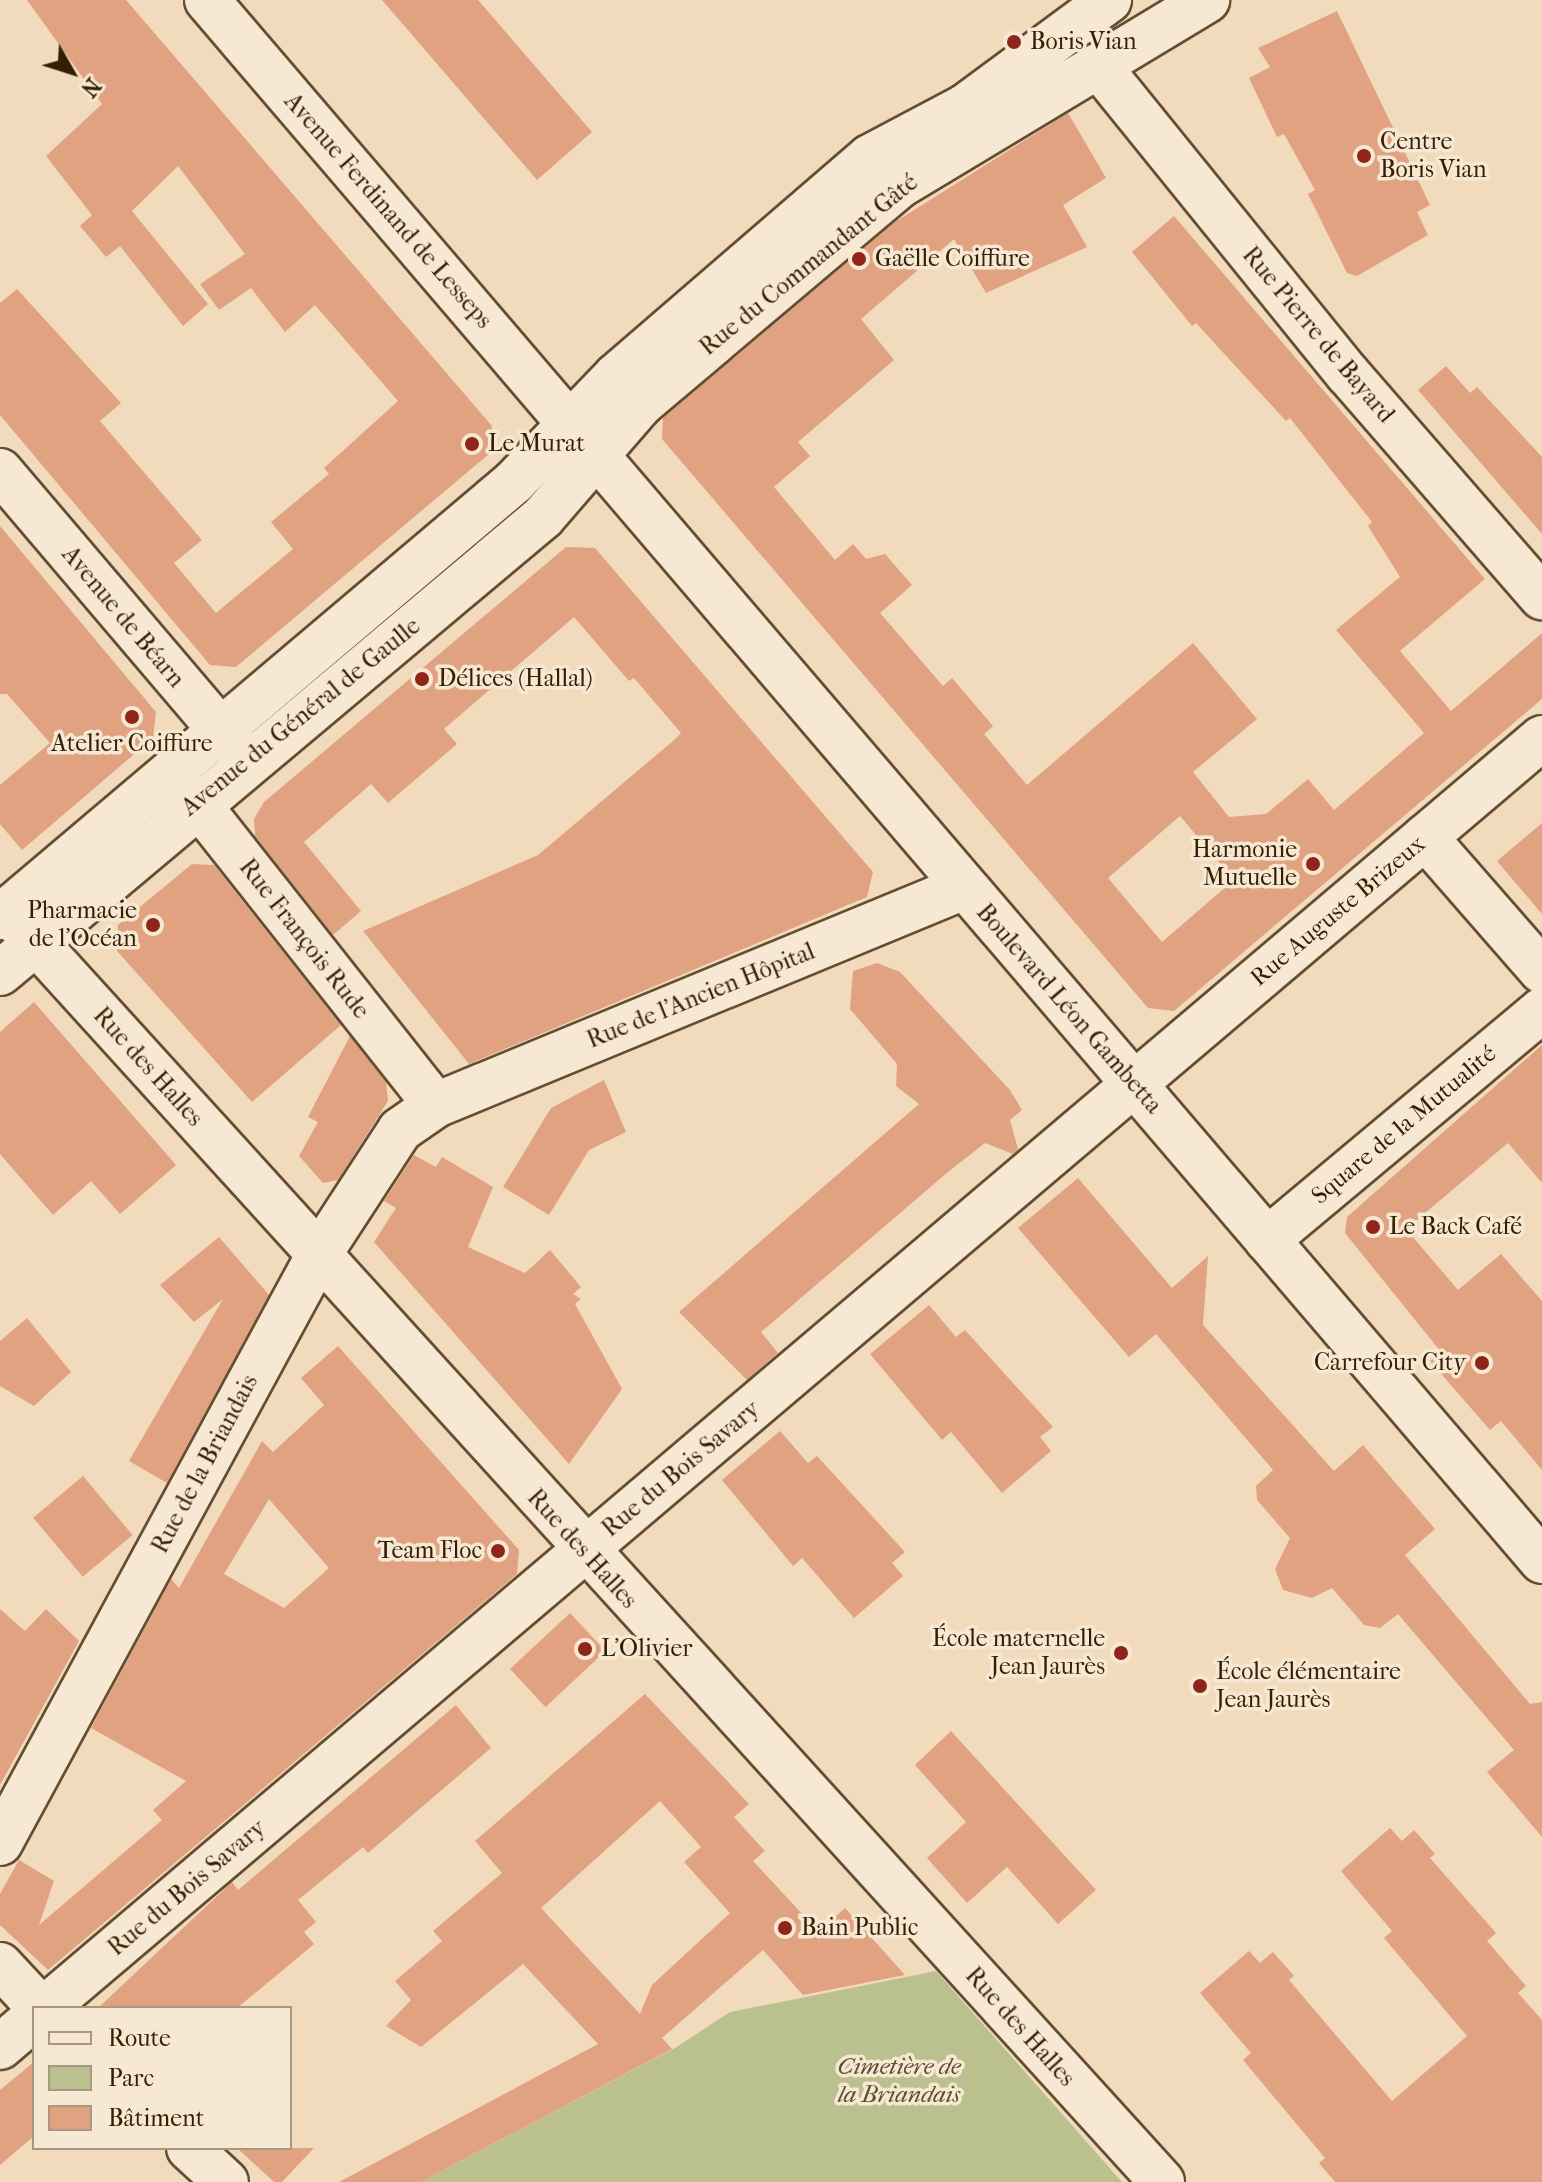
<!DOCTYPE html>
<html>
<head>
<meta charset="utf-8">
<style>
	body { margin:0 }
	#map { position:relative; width:1542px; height:2182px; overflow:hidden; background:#f1dbbc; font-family:"IM FELL French Canon",serif }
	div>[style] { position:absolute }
	.green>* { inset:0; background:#bbc08f }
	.building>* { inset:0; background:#e0a281; transform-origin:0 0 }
	.roads { filter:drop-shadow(2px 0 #634e31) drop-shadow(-2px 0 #634e31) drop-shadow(0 2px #634e31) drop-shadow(0 -2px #634e31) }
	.minor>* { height:44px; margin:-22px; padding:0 22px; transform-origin:22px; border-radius:22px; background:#f6e8d3 }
	.tertiary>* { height:44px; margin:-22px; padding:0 22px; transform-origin:22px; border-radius:22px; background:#f6e8d3 }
	.dots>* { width:22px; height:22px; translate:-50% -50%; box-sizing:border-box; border:4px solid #f6e8d3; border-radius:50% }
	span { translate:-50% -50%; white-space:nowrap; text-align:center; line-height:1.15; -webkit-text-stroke:7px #f6e8d3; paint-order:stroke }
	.poi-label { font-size:24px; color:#341f03 }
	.left { translate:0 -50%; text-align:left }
	.right { translate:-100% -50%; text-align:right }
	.street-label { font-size:24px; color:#341f03 }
	.park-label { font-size:24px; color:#5c4f2d; font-style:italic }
	.legend { position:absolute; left:32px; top:2006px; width:260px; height:144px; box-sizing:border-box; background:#f6e8d3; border:2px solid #a89880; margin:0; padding:10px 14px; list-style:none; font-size:24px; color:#341f03 }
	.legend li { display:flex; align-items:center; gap:16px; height:40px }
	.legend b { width:40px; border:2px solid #a89880 }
	.north { position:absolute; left:32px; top:32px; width:80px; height:80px; -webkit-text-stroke:6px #f6e8d3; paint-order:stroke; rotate:129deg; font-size:22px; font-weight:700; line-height:32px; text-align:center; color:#341f03 }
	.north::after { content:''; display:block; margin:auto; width:28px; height:36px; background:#341f03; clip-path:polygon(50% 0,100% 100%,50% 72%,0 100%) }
</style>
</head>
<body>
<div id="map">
	<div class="green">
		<div style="clip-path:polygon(936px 1971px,1122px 2182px,421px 2182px,675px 2048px,730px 2012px)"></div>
	</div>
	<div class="building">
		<div style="clip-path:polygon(27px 0,126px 0,492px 426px,489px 454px,236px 667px,210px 665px,0 415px,0 303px,17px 289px,121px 403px,100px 421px,202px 540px,174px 563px,216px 613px,293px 549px,271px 522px,329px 474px,324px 468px,398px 401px,315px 305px,285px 332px,251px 288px,219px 310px,200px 284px,245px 254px,178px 166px,132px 211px,208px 304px,183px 326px,120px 246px,106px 257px,80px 226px,92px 215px,46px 156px,102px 104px)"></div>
		<div style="clip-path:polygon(382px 0,478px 0,592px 132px,537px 180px)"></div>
		<div style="clip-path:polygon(1337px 11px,1430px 205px,1417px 212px,1428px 235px,1357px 276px,1347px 273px,1308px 194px,1315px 190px,1284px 134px,1277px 137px,1249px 78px,1270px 67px,1258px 48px)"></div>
		<div style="clip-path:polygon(evenodd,1068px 113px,1106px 178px,1063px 205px,1087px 247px,986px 293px,954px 239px,861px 319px,894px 360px,798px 442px,810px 456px,774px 487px,835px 560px,853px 544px,866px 559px,885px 554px,912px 585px,880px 613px,943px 686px,952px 678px,993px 726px,984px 734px,1027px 785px,1193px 643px,1257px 719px,1193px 772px,1229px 817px,1266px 814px,1308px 779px,1334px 810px,1424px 733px,1336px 630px,1400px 577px,1368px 526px,1372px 522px,1290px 418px,1286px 421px,1196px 323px,1192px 326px,1132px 252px,1174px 216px,1485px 579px,1400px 651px,1451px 711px,1542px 633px,1542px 699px,1174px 1011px,1148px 1008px,662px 439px,663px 418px,895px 222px,1068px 113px,1180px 816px,1234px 880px,1162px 942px,1108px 878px,1180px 816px)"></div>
		<div style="clip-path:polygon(1446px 366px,1470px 393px,1477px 387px,1542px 457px,1542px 534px,1418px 390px)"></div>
		<div style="clip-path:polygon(0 526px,156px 712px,153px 738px,22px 850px,0 824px,0 785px,50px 743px,7px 694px,0 694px)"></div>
		<div style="clip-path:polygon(566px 547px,595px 548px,873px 872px,867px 897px,469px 1064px,363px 931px,538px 855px,673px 741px,681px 733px,634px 678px,629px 681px,574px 617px,444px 729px,457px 744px,388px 803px,371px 784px,304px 842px,361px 911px,333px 935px,255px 836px,254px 819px,264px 802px)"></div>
		<div style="clip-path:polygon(1542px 823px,1542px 914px,1497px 861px)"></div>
		<div style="clip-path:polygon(192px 864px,214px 865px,341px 1025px,252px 1102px,117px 951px,118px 925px)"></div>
		<div style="clip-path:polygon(877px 963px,900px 972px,1010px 1090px,1022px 1110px,1010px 1120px,1018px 1149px,1013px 1154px,985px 1143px,948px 1172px,761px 1332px,778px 1353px,747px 1380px,679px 1312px,919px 1104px,896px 1086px,897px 1064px,850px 1009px,853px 971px)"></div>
		<div style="clip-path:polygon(34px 1002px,176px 1165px,120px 1214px,91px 1181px,53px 1215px,0 1154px,0 1032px)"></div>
		<div style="clip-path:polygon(350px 1036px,386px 1082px,388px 1101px,338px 1180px,323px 1183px,299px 1156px,318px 1122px,308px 1117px)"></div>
		<div style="clip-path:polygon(1542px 1045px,1542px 1183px,1508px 1143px,1406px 1229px,1458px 1290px,1501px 1254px,1542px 1301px,1542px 1470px,1501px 1421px,1490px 1430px,1430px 1361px,1441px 1352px,1345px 1233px,1347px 1217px)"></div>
		<div style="clip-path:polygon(604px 1080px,626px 1132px,589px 1150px,549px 1215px,503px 1187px,551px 1108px)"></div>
		<div style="clip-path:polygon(414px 1155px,436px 1167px,442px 1157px,493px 1187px,468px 1247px,525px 1273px,550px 1250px,581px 1287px,573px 1294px,581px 1299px,575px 1304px,622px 1389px,569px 1464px,374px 1242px,396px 1208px,384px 1201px)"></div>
		<div style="clip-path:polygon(1078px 1178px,1172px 1288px,1208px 1256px,1203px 1325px,1334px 1471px,1363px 1445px,1435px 1529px,1405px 1555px,1530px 1704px,1542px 1702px,1542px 1837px,1487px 1772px,1514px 1750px,1398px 1614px,1380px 1628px,1364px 1625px,1332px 1588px,1312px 1598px,1283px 1590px,1275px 1569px,1290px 1538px,1257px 1500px,1256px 1486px,1273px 1470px,1156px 1334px,1129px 1357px,1018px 1228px)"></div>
		<div style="clip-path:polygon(219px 1237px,269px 1295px,167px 1483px,129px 1461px,223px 1299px,194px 1322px,160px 1285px)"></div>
		<div style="clip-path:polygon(929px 1305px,956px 1337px,965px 1330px,1053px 1427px,1040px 1437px,1051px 1451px,1002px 1493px,951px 1432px,942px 1440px,870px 1354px)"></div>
		<div style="clip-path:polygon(27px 1318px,71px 1372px,34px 1406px,0 1386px,0 1341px)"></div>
		<div style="clip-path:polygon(evenodd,338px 1346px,519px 1550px,517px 1574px,48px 1970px,0 1925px,0 1894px,19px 1860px,54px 1881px,39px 1925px,162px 1820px,153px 1810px,186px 1781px,91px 1728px,171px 1579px,179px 1588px,262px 1441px,273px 1452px,324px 1405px,301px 1378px,338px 1346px,269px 1499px,329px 1568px,284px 1608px,224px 1574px,269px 1499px)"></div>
		<div style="clip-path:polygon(780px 1431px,808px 1463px,817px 1456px,905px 1552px,892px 1563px,903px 1576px,854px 1618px,802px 1558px,793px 1566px,722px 1480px)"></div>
		<div style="left:83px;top:1476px;width:77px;height:65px;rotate:50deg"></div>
		<div style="clip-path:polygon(0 1609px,25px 1631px,46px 1609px,79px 1641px,0 1785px)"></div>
		<div style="left:570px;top:1613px;width:52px;height:82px;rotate:47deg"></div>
		<div style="clip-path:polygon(evenodd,645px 1694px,749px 1804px,734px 1817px,765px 1851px,753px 1861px,819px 1932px,845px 1908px,905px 1975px,803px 1995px,763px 1950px,662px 2038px,672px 2049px,421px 2182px,339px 2182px,598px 2044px,523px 1964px,421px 2047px,386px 2026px,411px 2000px,395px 1981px,442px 1941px,433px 1931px,502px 1873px,475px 1841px,645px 1694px,660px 1801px,701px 1847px,684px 1862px,730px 1913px,652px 1985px,640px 2014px,541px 1908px,660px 1801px)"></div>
		<div style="clip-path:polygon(456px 1705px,491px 1748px,368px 1853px,363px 1847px,298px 1900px,316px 1922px,304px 1932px,314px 1944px,277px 1975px,237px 2008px,98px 2008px,232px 1882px,238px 1890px)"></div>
		<div style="clip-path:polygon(951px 1731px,1096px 1890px,1058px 1924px,1007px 1867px,967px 1903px,927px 1858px,966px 1822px,915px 1765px)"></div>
		<div style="clip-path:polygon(1390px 1828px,1402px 1841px,1414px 1830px,1435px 1854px,1430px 1858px,1496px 1933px,1487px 1941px,1526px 1986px,1518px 1993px,1542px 2020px,1542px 2182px,1335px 2182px,1319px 2163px,1325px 2158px,1243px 2060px,1251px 2053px,1200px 1993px,1249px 1951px,1260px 1963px,1273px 1952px,1294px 1976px,1289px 1980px,1392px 2101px,1467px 2036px,1384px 1938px,1392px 1931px,1341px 1871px)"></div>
		<div style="clip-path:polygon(34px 2062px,34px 2136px,0 2165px,0 2090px)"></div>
		<div style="clip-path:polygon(237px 2148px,314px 2148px,282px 2182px,274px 2182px)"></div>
	</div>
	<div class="roads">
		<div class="minor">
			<div style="left:1100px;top:68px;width:394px;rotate:51deg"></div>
			<div style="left:1348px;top:374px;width:296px;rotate:49deg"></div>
			<div style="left:0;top:471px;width:380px;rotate:49.6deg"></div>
			<div style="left:170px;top:779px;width:49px;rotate:44.2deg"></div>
			<div style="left:205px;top:813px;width:372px;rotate:51.7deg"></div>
			<div style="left:1425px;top:837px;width:178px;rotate:48.9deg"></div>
			<div style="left:10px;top:914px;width:1713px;rotate:47.74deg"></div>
			<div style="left:1267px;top:1240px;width:359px;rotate:-39.9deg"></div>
			<div style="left:0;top:1843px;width:668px;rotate:-61.55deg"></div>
			<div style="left:318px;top:1256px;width:150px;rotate:-56.9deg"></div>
			<div style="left:400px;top:1130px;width:44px;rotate:-34.8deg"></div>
			<div style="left:436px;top:1105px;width:571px;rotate:-22.43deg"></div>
			<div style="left:0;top:1965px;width:59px;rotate:47.1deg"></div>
			<div style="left:45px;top:2008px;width:1963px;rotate:-40.31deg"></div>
			<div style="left:0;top:2047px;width:45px;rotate:-40.5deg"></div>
			<div style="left:189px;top:2148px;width:50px;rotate:42.6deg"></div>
		</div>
		<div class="tertiary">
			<div style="left:207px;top:0;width:2054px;rotate:49.46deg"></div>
			<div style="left:0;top:917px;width:673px;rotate:-40.24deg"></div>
			<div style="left:514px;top:482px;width:147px;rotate:-46.1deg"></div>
			<div style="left:616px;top:376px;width:335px;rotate:-40.8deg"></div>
			<div style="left:870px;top:157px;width:109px;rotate:-28deg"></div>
			<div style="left:966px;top:106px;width:178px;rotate:-36.5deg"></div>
			<div style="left:0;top:973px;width:709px;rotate:-40.02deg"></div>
			<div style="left:543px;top:517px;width:150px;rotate:-49.1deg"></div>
			<div style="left:641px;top:404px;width:338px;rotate:-40.2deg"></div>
			<div style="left:899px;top:186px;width:360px;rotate:-31.1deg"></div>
		</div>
	</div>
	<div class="dots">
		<div style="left:1014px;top:42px;background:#8f2418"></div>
		<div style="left:1364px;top:156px;background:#8f2418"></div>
		<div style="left:859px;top:259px;background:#8f2418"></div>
		<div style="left:472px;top:444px;background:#8f2418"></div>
		<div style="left:422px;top:679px;background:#8f2418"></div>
		<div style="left:132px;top:717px;background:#8f2418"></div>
		<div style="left:1313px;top:864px;background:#8f2418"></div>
		<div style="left:153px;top:925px;background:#8f2418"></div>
		<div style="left:1373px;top:1227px;background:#8f2418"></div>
		<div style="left:1482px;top:1363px;background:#8f2418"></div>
		<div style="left:498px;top:1551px;background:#8f2418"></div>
		<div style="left:585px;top:1649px;background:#8f2418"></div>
		<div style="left:1121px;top:1653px;background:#8f2418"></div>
		<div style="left:1200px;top:1686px;background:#8f2418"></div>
		<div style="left:785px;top:1928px;background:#8f2418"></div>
	</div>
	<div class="poi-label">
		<span class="left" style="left:1030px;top:42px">Boris Vian</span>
		<span class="left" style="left:1380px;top:156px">Centre<br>Boris Vian</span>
		<span class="left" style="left:875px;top:259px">Gaëlle Coiffure</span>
		<span class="left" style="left:488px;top:444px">Le Murat</span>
		<span class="left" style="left:438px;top:679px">Délices (Hallal)</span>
		<span style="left:132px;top:744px">Atelier Coiffure</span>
		<span class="right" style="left:1297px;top:864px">Harmonie<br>Mutuelle</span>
		<span class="right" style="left:137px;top:925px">Pharmacie<br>de l'Océan</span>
		<span class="left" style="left:1389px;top:1227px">Le Back Café</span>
		<span class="right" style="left:1466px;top:1363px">Carrefour City</span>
		<span class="right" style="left:482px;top:1551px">Team Floc</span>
		<span class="right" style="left:1105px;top:1653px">École maternelle<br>Jean Jaurès</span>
		<span class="left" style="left:601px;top:1649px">L'Olivier</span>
		<span class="left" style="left:1216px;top:1686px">École élémentaire<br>Jean Jaurès</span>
		<span class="left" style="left:801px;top:1928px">Bain Public</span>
	</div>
	<div class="street-label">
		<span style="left:388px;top:211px;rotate:49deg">Avenue Ferdinand de Lesseps</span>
		<span style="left:809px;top:265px;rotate:-39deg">Rue du Commandant Gâté</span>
		<span style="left:1318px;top:335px;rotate:50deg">Rue Pierre de Bayard</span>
		<span style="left:123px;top:617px;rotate:50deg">Avenue de Béarn</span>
		<span style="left:301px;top:717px;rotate:-39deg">Avenue du Général de Gaulle</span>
		<span style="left:1338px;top:911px;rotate:-40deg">Rue Auguste Brizeux</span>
		<span style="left:304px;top:939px;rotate:52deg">Rue François Rude</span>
		<span style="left:701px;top:996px;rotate:-22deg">Rue de l'Ancien Hôpital</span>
		<span style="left:1069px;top:1009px;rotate:49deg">Boulevard Léon Gambetta</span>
		<span style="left:148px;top:1067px;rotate:48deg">Rue des Halles</span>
		<span style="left:1404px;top:1125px;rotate:-40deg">Square de la Mutualité</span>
		<span style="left:205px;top:1464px;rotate:-62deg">Rue de la Briandais</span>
		<span style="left:681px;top:1469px;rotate:-40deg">Rue du Bois Savary</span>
		<span style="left:582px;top:1549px;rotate:48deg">Rue des Halles</span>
		<span style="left:187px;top:1888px;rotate:-40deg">Rue du Bois Savary</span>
		<span style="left:1020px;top:2027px;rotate:48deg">Rue des Halles</span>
	</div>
	<div class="park-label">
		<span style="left:899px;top:2081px">Cimetière de<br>la Briandais</span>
	</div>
	<ul class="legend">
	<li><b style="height:10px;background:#f6e8d3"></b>Route</li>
	<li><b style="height:22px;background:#bbc08f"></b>Parc</li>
	<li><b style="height:22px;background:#e0a281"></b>Bâtiment</li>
	</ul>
	<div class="north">N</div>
</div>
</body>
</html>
